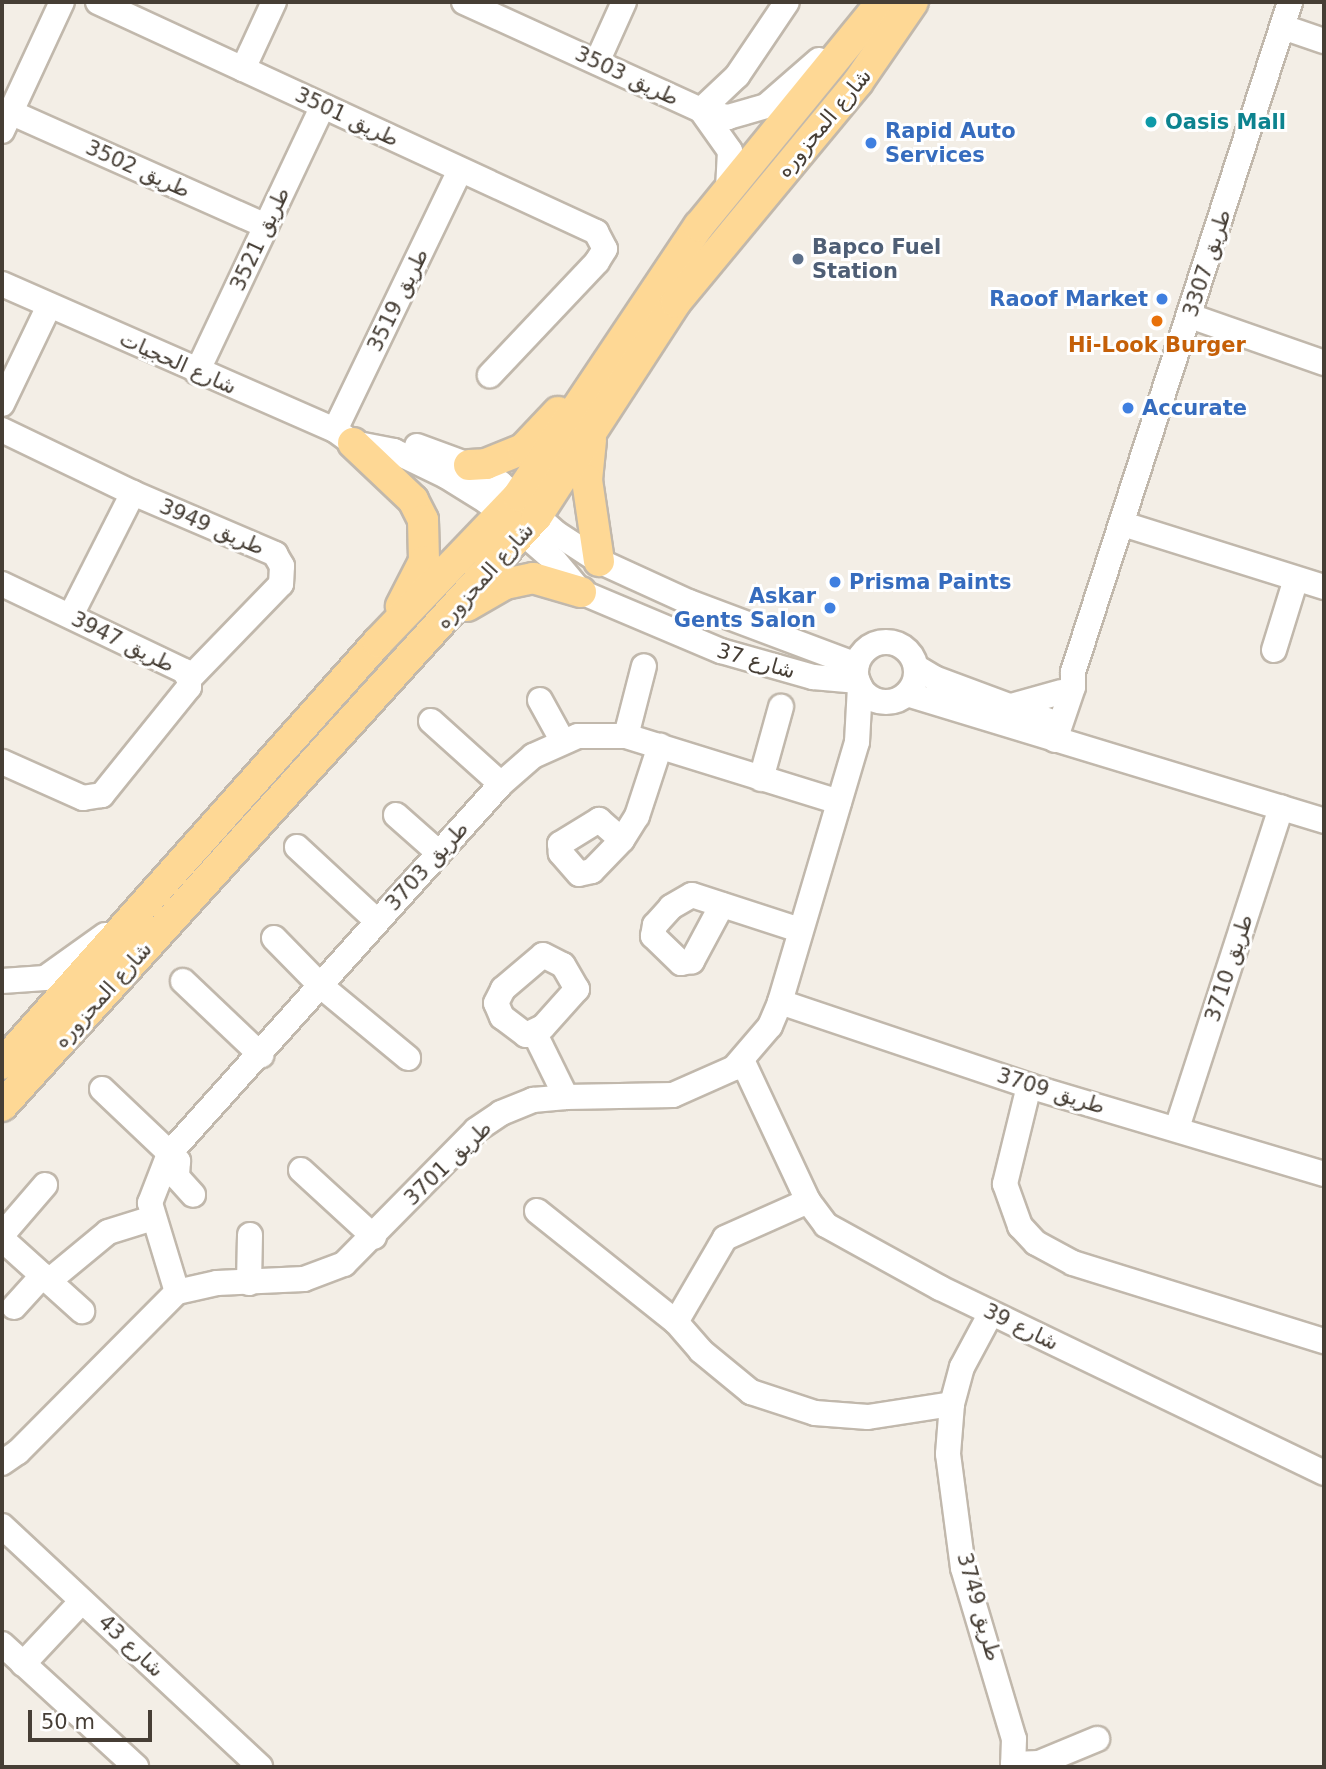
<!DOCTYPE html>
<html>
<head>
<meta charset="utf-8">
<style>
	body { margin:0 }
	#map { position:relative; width:1326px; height:1769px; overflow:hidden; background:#f3eee6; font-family:"DejaVu Sans",Cairo,sans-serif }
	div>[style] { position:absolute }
	.roads { filter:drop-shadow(2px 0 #c1b8ac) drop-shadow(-2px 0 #c1b8ac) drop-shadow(0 2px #c1b8ac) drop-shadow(0 -2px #c1b8ac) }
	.minor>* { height:24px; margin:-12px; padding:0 12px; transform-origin:12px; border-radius:12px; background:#fff }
	.minor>.ring { margin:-12px; padding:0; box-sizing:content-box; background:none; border:24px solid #fff; border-radius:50% }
	.major>* { height:30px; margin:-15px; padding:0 15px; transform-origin:15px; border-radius:15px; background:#fed895 }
	.dots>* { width:19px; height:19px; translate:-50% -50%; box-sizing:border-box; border:4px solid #fff; border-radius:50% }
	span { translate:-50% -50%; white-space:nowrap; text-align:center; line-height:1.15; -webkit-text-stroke:6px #fff; paint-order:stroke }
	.street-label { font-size:21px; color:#463e35 }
	.culture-label { font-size:21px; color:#0d838f; font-weight:700 }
	.left { translate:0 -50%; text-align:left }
	.shop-label { font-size:21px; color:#366cbe; font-weight:700 }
	.right { translate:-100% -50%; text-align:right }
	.service-label { font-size:21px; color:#4e5e75; font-weight:700 }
	.food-label { font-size:21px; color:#c56008; font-weight:700 }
	.frame { position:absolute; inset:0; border:4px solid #463e35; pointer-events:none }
	.scale { position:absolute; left:28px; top:1710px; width:124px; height:32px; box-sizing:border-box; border:4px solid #463e35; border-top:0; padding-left:9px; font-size:21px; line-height:24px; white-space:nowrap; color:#463e35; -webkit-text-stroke:5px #fff; paint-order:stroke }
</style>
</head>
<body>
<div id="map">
	<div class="roads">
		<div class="minor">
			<div style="left:98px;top:2px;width:549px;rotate:24.79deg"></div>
			<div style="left:596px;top:232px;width:19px;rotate:62deg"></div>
			<div style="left:605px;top:249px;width:15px;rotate:122deg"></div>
			<div style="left:597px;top:262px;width:156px;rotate:133.4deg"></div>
			<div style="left:464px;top:2px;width:260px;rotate:24.5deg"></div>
			<div style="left:701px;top:110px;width:28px;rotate:15deg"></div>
			<div style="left:728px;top:117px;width:40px;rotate:-16deg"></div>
			<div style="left:766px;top:106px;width:70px;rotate:-41deg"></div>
			<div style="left:1283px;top:27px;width:43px;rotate:18.9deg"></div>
			<div style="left:597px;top:62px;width:66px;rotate:-65.8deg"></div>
			<div style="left:243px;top:69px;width:74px;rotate:-65.2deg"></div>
			<div style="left:701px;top:110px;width:50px;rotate:-43.4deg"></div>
			<div style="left:737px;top:76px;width:89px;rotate:-56deg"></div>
			<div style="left:701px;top:110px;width:50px;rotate:54.7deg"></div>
			<div style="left:730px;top:151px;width:37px;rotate:93deg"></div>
			<div style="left:10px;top:112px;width:280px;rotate:24deg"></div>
			<div style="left:2px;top:131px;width:142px;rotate:-65.1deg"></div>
			<div style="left:2px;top:284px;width:364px;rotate:23.7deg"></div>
			<div style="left:335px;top:430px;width:22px;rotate:36deg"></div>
			<div style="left:353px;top:443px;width:42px;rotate:11deg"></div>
			<div style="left:394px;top:451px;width:58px;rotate:25.7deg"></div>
			<div style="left:446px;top:476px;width:47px;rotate:32deg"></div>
			<div style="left:486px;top:501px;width:91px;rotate:41deg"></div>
			<div style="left:555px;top:561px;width:40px;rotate:50deg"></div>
			<div style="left:581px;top:592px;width:152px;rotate:22.9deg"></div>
			<div style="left:721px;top:651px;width:96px;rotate:15.8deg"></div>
			<div style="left:813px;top:677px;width:45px;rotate:5.1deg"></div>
			<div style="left:1190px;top:316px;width:142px;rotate:19.3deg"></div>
			<div style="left:197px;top:372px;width:294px;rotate:-64.7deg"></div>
			<div style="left:2px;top:404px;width:109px;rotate:-64.4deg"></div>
			<div style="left:2px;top:430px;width:145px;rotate:25.7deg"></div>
			<div style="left:133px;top:493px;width:155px;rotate:23.2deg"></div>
			<div style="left:275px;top:554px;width:14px;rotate:60deg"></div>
			<div style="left:282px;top:566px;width:18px;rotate:93deg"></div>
			<div style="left:281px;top:584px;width:132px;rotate:134.1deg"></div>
			<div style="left:335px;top:430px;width:288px;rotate:-64.3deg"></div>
			<div style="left:417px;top:446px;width:55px;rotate:20.1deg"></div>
			<div style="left:469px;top:465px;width:36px;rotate:30deg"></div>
			<div style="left:500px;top:483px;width:75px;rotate:41.8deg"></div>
			<div style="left:556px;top:533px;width:51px;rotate:33.1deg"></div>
			<div style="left:599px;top:561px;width:99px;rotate:24.5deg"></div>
			<div style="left:689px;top:602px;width:179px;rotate:20.6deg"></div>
			<div style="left:1123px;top:524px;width:211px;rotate:17.4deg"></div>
			<div style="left:2px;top:584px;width:202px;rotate:25.5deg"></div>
			<div style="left:184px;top:671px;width:9px;rotate:58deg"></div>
			<div style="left:189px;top:679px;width:8px;rotate:90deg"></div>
			<div style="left:189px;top:687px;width:139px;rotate:128.9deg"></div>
			<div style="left:102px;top:795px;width:19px;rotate:171deg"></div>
			<div style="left:83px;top:798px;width:89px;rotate:-156deg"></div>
			<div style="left:71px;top:615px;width:137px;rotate:-63.1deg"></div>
			<div class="ring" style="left:856px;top:642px;width:36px;height:36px"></div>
			<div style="left:1274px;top:650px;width:74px;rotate:-72.8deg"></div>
			<div style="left:916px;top:667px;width:21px;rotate:31deg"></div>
			<div style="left:934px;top:678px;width:129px;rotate:20.4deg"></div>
			<div style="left:907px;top:694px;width:436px;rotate:16.9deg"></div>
			<div style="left:540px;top:700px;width:46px;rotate:61.2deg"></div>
			<div style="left:1011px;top:706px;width:52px;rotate:-15.6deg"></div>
			<div style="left:431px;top:721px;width:94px;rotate:42deg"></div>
			<div style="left:626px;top:736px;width:72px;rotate:-75.6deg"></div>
			<div style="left:1055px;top:740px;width:56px;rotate:-71.2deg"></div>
			<div style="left:1073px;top:687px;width:15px;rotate:-90deg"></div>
			<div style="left:1073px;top:672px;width:704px;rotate:-72.05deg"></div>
			<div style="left:761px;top:779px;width:75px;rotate:-74.5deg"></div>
			<div style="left:396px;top:815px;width:57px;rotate:41.5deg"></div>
			<div style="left:599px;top:820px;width:30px;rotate:41deg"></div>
			<div style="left:622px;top:840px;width:43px;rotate:134.1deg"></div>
			<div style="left:592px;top:871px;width:13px;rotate:167deg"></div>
			<div style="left:579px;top:874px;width:28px;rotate:-131deg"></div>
			<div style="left:561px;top:853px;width:9px;rotate:-96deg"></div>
			<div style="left:560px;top:844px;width:46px;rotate:-31.6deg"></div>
			<div style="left:622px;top:840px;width:28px;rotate:-58deg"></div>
			<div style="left:637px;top:816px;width:74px;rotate:-71.8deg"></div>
			<div style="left:297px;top:847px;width:109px;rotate:42.8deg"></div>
			<div style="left:722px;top:905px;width:64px;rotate:118.2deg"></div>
			<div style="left:692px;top:961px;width:11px;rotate:170deg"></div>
			<div style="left:681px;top:963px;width:39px;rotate:-136deg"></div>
			<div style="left:653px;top:936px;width:11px;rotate:-80deg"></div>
			<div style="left:655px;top:925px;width:24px;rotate:-48deg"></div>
			<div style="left:671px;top:907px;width:24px;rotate:-30deg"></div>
			<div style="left:692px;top:895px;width:114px;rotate:18deg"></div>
			<div style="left:274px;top:938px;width:67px;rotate:45.6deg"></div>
			<div style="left:321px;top:986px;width:113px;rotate:39.6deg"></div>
			<div style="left:543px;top:955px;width:22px;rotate:27deg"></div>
			<div style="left:563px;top:965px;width:28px;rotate:60deg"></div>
			<div style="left:577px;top:989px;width:51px;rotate:131.8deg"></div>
			<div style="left:543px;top:1027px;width:19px;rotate:155deg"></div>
			<div style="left:526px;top:1035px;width:30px;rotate:-143deg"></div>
			<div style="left:502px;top:1017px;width:15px;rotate:-113deg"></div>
			<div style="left:496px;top:1003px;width:16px;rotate:-63deg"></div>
			<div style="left:503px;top:989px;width:52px;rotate:-40.4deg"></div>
			<div style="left:2px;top:981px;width:43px;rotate:-4deg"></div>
			<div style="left:45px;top:978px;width:74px;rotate:-35.6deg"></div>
			<div style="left:183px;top:981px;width:108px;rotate:43.5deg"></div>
			<div style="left:780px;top:1002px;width:263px;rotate:18.6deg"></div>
			<div style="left:1029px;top:1086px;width:308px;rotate:16.6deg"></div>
			<div style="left:535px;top:1034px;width:70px;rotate:63.8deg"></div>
			<div style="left:742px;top:1060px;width:156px;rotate:64.9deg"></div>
			<div style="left:808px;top:1201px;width:30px;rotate:53deg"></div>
			<div style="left:826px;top:1225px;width:130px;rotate:28.9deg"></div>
			<div style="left:940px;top:1288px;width:426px;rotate:25.7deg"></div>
			<div style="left:1029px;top:1086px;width:101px;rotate:103.8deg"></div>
			<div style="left:1005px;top:1184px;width:45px;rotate:70.3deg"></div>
			<div style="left:1020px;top:1226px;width:23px;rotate:47deg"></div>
			<div style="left:1036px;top:1243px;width:42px;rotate:28.4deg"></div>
			<div style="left:1073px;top:1263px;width:263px;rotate:17.3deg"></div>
			<div style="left:102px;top:1089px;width:105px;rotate:43.5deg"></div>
			<div style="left:178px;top:1161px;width:16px;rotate:94deg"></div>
			<div style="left:177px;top:1177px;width:24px;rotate:48deg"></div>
			<div style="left:1177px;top:1128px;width:337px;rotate:-72deg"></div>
			<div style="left:301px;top:1170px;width:99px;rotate:42.5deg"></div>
			<div style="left:537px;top:1211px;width:178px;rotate:38.6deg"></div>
			<div style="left:676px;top:1322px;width:38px;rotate:49deg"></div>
			<div style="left:701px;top:1351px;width:65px;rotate:39.4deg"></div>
			<div style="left:751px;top:1392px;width:67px;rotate:18.2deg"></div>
			<div style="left:815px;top:1413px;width:53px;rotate:4.3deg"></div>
			<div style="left:868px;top:1417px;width:85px;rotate:-8.8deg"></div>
			<div style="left:952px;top:1404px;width:38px;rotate:-75deg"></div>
			<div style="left:962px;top:1367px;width:61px;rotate:-61.8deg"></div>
			<div style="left:2px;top:1235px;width:66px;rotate:-49.3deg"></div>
			<div style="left:2px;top:1239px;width:108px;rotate:42deg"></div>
			<div style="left:50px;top:1280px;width:75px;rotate:-39.6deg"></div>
			<div style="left:108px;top:1232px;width:47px;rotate:-17.3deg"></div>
			<div style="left:249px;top:1283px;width:48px;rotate:-88.8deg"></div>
			<div style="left:177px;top:1292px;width:93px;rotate:-106.9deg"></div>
			<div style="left:150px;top:1203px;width:53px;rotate:-68.8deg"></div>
			<div style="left:169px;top:1154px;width:497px;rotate:-48.1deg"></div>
			<div style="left:501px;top:784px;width:43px;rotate:-41.2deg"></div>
			<div style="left:533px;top:756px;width:49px;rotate:-24deg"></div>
			<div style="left:578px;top:736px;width:48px"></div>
			<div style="left:626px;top:736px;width:223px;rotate:17.2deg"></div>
			<div style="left:14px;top:1307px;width:43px;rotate:-47.8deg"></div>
			<div style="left:676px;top:1322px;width:97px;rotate:-59.7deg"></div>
			<div style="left:725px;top:1238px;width:91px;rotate:-24deg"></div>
			<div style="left:952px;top:1404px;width:50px;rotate:94.6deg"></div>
			<div style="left:948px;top:1454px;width:115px;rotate:82.5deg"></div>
			<div style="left:963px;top:1568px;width:178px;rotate:73.4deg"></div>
			<div style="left:1014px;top:1739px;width:28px;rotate:92deg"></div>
			<div style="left:2px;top:1463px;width:19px;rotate:-35deg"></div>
			<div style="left:18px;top:1452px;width:226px;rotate:-45.2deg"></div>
			<div style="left:177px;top:1292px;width:41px;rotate:-12.7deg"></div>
			<div style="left:217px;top:1283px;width:87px;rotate:-2.6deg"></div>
			<div style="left:304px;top:1279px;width:43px;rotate:-20.6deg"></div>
			<div style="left:344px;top:1264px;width:188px;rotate:-45.4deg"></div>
			<div style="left:476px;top:1130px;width:30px;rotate:-34deg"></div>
			<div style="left:501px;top:1113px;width:35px;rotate:-22deg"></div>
			<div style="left:533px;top:1100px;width:33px;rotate:-5deg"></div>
			<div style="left:566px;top:1097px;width:107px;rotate:-1.1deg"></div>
			<div style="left:673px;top:1095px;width:67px;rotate:-23.9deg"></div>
			<div style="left:734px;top:1068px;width:55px;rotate:-49.4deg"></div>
			<div style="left:770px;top:1026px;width:26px;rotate:-67deg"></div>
			<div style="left:780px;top:1002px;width:271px;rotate:-73.5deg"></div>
			<div style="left:857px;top:742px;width:56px;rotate:-86.9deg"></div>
			<div style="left:2px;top:1526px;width:353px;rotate:43deg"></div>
			<div style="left:2px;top:1644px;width:182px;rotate:42.5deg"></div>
			<div style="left:23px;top:1664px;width:86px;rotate:-46.9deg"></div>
			<div style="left:1013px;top:1764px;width:26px;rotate:-2deg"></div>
			<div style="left:1039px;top:1763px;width:63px;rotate:-22.5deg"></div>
		</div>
		<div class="major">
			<div style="left:591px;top:440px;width:40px;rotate:95.7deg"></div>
			<div style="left:587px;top:480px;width:82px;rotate:81.6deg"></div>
			<div style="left:353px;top:443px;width:83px;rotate:43.5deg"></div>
			<div style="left:413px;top:500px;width:22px;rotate:63deg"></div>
			<div style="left:423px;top:520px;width:41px;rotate:88.6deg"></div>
			<div style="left:424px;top:561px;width:51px;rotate:117.1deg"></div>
			<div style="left:469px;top:465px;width:17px;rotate:-3deg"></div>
			<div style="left:486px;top:464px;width:40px;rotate:-22deg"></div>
			<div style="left:523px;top:449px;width:51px;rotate:-46.6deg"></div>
			<div style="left:467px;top:606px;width:44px;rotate:-30.1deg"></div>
			<div style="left:505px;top:584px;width:29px;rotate:-12deg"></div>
			<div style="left:533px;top:578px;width:50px;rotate:16.3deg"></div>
			<div style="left:2px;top:1064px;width:565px;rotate:-48.3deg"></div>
			<div style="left:378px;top:642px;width:202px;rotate:-46.2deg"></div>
			<div style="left:518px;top:496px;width:325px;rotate:-56.2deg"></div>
			<div style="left:699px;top:226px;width:289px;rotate:-50.8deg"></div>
			<div style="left:2px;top:1106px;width:796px;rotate:-47.8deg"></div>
			<div style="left:537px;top:516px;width:255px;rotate:-57deg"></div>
			<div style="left:676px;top:302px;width:286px;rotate:-50.4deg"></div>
			<div style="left:858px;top:82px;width:97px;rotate:-55.5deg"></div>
		</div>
	</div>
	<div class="dots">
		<div style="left:1151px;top:122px;background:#0f9aa8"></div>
		<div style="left:871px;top:143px;background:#3f7fe0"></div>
		<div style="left:798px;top:259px;background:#5c6f8a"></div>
		<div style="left:1162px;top:299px;background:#3f7fe0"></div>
		<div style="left:1157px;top:321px;background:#e8710a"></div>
		<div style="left:1128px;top:408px;background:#3f7fe0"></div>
		<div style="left:835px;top:582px;background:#3f7fe0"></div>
		<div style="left:830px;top:608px;background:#3f7fe0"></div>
	</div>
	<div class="street-label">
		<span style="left:627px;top:76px;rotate:25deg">طريق 3503</span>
		<span style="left:347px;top:117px;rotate:25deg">طريق 3501</span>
		<span style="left:824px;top:123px;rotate:-50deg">شارع المحزوره</span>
		<span style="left:138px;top:169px;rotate:24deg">طريق 3502</span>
		<span style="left:260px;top:239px;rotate:-65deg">طريق 3521</span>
		<span style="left:1207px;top:263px;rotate:-72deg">طريق 3307</span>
		<span style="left:398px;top:300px;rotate:-64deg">طريق 3519</span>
		<span style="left:178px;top:363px;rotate:24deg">شارع الحجيات</span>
		<span style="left:212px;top:527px;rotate:23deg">طريق 3949</span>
		<span style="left:485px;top:576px;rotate:-48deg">شارع المحزوره</span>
		<span style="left:123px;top:642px;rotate:26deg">طريق 3947</span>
		<span style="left:756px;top:661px;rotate:16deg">شارع 37</span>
		<span style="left:427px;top:866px;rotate:-48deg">طريق 3703</span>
		<span style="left:1229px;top:968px;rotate:-72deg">طريق 3710</span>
		<span style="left:103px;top:995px;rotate:-48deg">شارع المحزوره</span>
		<span style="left:1051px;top:1091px;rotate:17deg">طريق 3709</span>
		<span style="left:448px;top:1163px;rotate:-44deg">طريق 3701</span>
		<span style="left:1021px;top:1327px;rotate:26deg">شارع 39</span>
		<span style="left:979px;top:1607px;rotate:74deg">طريق 3749</span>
		<span style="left:131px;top:1646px;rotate:43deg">شارع 43</span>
	</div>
	<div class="culture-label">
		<span class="left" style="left:1165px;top:122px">Oasis Mall</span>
	</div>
	<div class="shop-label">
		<span class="left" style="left:885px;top:143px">Rapid Auto<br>Services</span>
		<span class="right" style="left:1148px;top:299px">Raoof Market</span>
		<span class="left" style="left:1142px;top:408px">Accurate</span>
		<span class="left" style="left:849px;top:582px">Prisma Paints</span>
		<span class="right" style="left:816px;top:608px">Askar<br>Gents Salon</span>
	</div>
	<div class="service-label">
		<span class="left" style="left:812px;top:259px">Bapco Fuel<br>Station</span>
	</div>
	<div class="food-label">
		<span style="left:1157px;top:345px">Hi-Look Burger</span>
	</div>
	<div class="frame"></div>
	<div class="scale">50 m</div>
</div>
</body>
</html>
